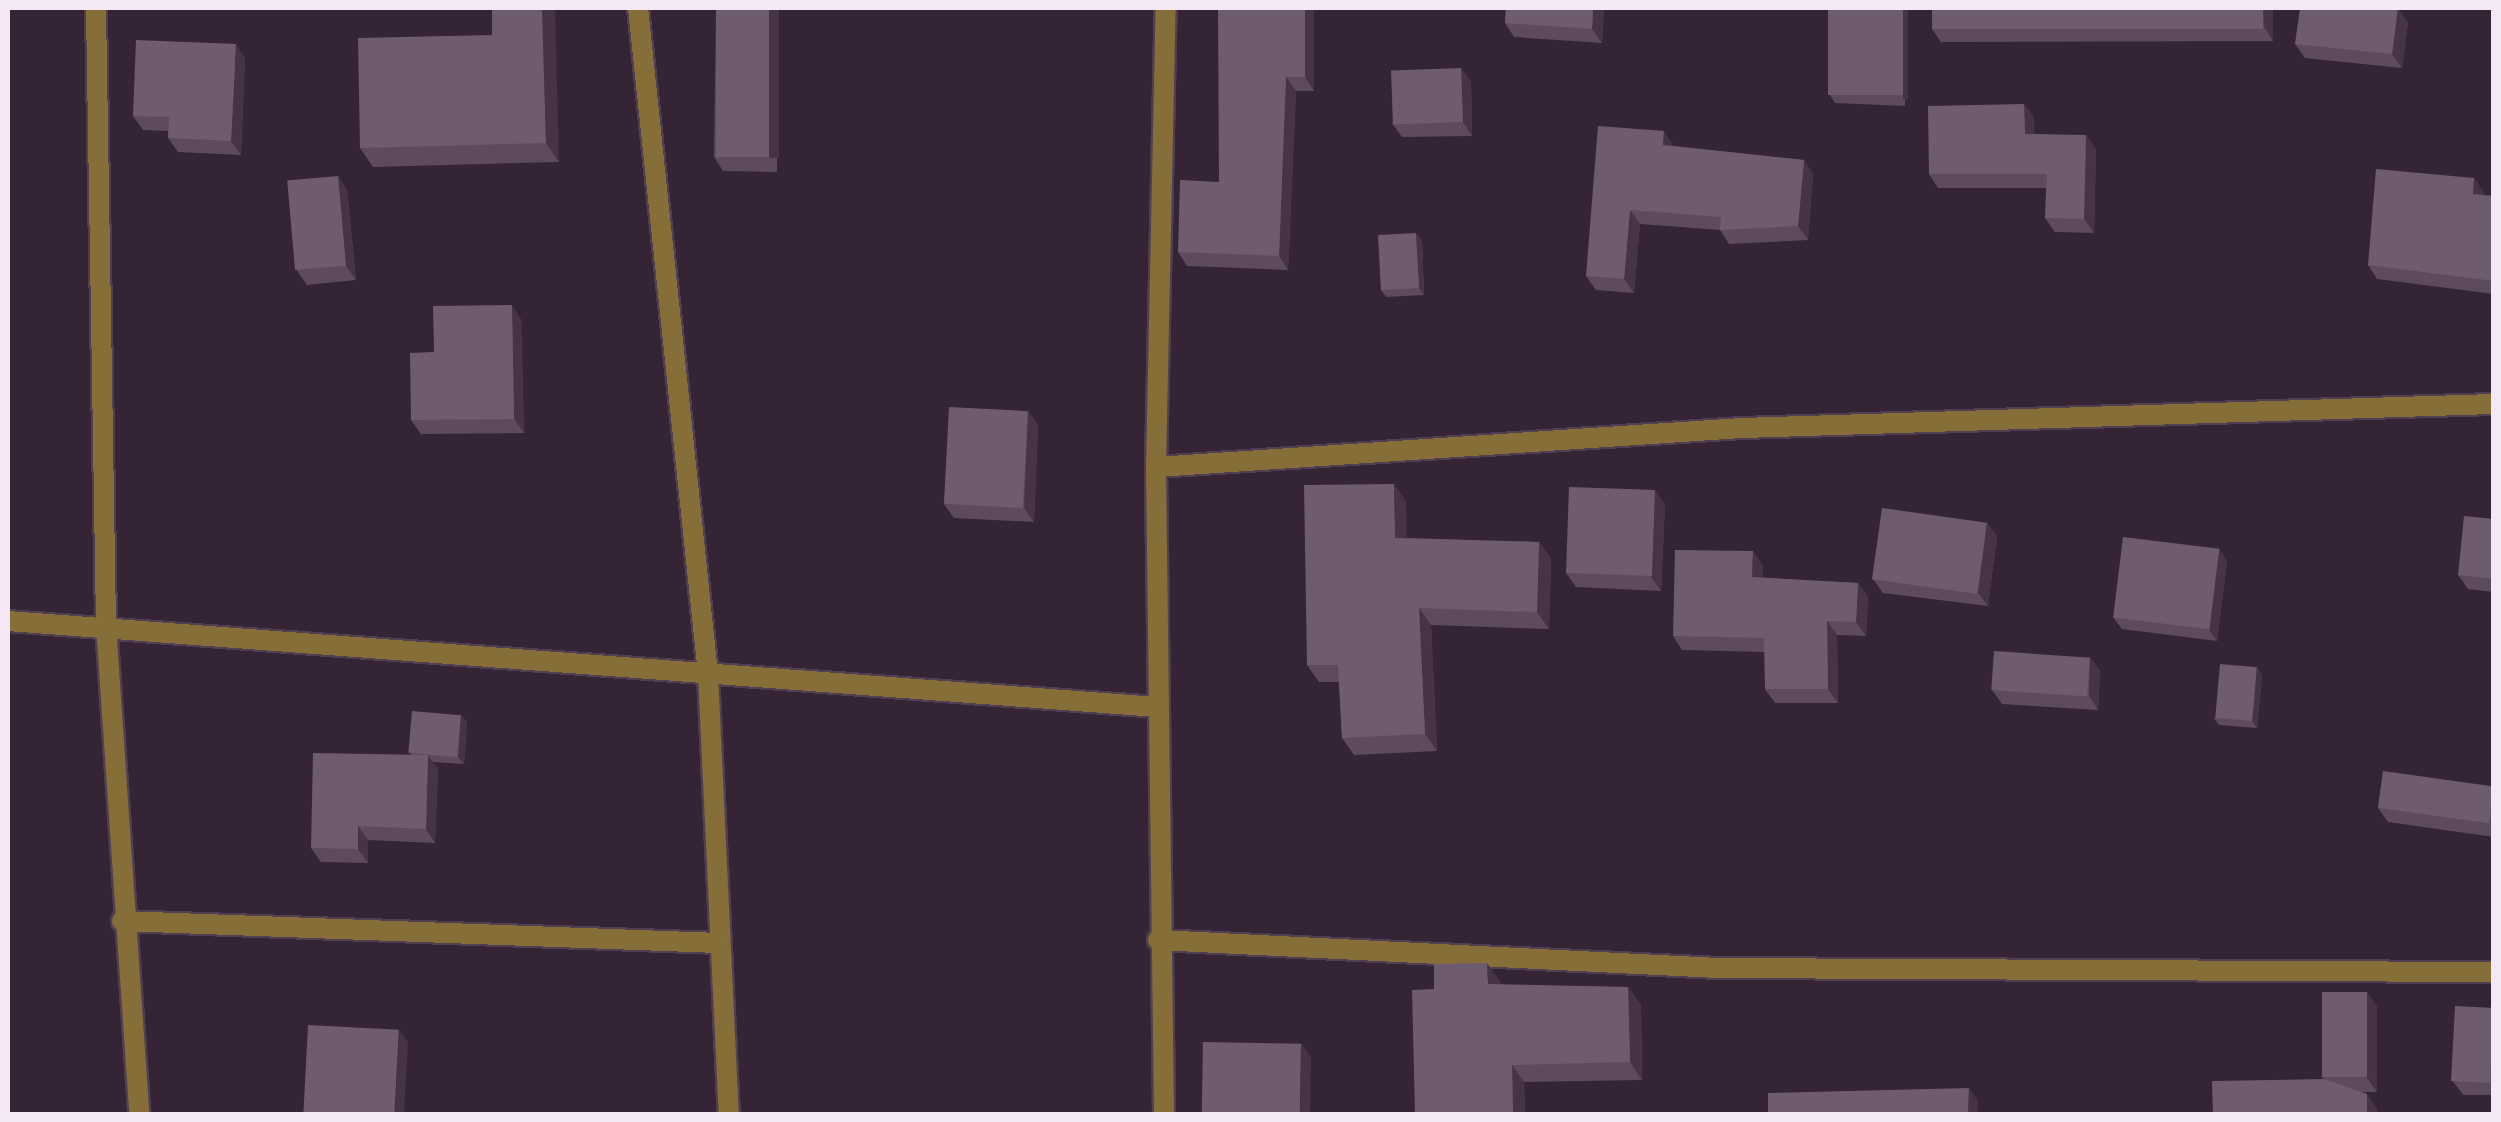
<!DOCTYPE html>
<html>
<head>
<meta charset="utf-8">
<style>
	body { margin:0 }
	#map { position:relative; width:2501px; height:1122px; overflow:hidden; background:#352336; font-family:"IBM Plex Sans",sans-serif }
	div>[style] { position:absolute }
	.roads { filter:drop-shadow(2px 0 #503f51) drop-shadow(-2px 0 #503f51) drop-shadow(0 2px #503f51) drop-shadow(0 -2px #503f51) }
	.street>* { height:20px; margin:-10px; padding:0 10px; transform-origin:10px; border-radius:10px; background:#856e37 }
	.wall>* { inset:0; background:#5d4a5e }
	.shaded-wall>* { inset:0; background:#463347; transform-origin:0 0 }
	.building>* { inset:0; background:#6e5b6f; transform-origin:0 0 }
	span { translate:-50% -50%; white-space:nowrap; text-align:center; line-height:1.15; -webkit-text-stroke:10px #352336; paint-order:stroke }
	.frame { position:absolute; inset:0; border:10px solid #f4e8f5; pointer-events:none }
</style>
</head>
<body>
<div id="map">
	<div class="roads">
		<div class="street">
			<div style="left:96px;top:8px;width:617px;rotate:89.07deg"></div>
			<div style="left:106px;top:625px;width:490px;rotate:86.1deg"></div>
			<div style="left:638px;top:8px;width:670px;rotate:84deg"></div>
			<div style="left:708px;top:674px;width:441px;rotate:87.3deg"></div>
			<div style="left:1156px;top:467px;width:587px;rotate:-3.81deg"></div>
			<div style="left:1742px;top:428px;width:752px;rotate:-1.83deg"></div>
			<div style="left:8px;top:621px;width:1151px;rotate:4.28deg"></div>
			<div style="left:122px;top:921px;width:598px;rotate:2.11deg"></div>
			<div style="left:1158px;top:940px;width:561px;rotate:2.86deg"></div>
			<div style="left:1718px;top:968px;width:776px;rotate:0.3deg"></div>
			<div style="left:1164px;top:1114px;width:647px;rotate:-90.71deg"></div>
			<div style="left:1156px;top:467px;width:459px;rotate:-88.8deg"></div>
		</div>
	</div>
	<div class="wall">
		<div style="clip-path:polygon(716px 8px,779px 8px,777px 172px,723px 171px,714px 157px)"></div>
		<div style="clip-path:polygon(1314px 8px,1314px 91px,1296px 91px,1288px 270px,1187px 266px,1178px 252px,1219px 182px)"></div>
		<div style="clip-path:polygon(1506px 8px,1604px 8px,1602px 43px,1514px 37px,1505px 23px)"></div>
		<div style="clip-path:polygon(1828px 8px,1908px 8px,1905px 106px,1835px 103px,1830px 95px)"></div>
		<div style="clip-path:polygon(1932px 8px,2273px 8px,2273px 41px,1941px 42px,1932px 29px)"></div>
		<div style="clip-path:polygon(2408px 22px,2402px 68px,2305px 58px,2295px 44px)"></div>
		<div style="clip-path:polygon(492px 35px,559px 162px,373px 167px,360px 148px)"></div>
		<div style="clip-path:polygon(245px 58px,241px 155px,178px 152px,168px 138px,168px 131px,143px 130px,133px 116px)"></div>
		<div style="clip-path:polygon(1461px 68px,1471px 82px,1472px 136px,1402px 137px,1392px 123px)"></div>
		<div style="clip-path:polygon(2024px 104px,2034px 118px,2034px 134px,2096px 149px,2094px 233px,2055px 232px,2045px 218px,2046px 188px,1938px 188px,1929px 174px)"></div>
		<div style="clip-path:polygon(1673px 145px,1673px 146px,1804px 160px,1813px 174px,1808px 240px,1729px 244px,1720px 230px,1640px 224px,1634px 293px,1596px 290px,1586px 276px)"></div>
		<div style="clip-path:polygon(338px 176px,347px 190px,356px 280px,307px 285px,297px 271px)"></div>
		<div style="clip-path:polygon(2484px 192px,2484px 195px,2494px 196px,2494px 294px,2377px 279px,2368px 265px)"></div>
		<div style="clip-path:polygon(1422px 240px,1424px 295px,1386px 297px,1381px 290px)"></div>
		<div style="clip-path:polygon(521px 319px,524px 433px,421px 434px,411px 420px,434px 352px)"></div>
		<div style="clip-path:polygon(1028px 411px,1038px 425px,1034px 522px,954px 518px,944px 504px)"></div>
		<div style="clip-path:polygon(1406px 501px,1406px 538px,1539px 542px,1551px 559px,1549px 629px,1431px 625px,1437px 751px,1354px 755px,1342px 738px,1339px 682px,1319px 682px,1307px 665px)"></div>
		<div style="clip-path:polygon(1665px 504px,1661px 591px,1576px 587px,1566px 573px)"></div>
		<div style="clip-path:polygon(2494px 519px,2494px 592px,2468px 589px,2458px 575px)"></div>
		<div style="clip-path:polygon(1997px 536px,1988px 606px,1883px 593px,1873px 579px)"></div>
		<div style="clip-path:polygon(2219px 549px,2227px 561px,2217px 641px,2122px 629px,2113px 617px)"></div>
		<div style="clip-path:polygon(1763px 565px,1762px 578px,1858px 583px,1868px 597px,1866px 636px,1837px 635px,1838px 703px,1775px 703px,1765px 689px,1765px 652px,1682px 650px,1673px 636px)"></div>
		<div style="clip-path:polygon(2090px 657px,2100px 671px,2098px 710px,2002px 704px,1992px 690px)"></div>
		<div style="clip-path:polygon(2262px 675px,2257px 728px,2219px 725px,2214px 718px)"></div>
		<div style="clip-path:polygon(461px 715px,467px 722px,464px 764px,432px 762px,438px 769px,435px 843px,368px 840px,368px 863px,321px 862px,311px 848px,411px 755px,410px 753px)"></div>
		<div style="clip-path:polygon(2494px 786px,2494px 837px,2388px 822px,2378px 808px)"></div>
		<div style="clip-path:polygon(1500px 981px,1500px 985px,1628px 987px,1641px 1005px,1642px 1080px,1524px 1082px,1525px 1114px,1415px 1114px,1434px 989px)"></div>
		<div style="clip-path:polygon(2377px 1006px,2377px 1092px,2361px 1092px,2377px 1108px,2321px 1077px)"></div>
		<div style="clip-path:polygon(2494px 1008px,2494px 1095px,2463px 1095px,2453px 1081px)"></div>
	</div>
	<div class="shaded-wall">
		<div style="clip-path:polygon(542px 8px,555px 8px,559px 162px,546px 143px)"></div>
		<div style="left:769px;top:8px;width:10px;height:150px"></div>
		<div style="clip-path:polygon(1305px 8px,1314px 8px,1314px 91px,1305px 77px)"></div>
		<div style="clip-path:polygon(1593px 8px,1604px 8px,1602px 43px,1592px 29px)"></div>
		<div style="left:1903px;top:8px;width:5px;height:91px"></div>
		<div style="clip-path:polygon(2263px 8px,2273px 8px,2273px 41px,2264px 27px)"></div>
		<div style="clip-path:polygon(2398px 8px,2408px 22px,2402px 68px,2392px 54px)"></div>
		<div style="clip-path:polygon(236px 44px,245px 58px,241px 155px,231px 141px)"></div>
		<div style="clip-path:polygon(1461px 68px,1471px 82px,1472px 136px,1463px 122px)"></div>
		<div style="clip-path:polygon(1286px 77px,1296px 91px,1288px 270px,1279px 256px)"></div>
		<div style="clip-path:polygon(2024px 104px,2034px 118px,2035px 148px,2025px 134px)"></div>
		<div style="clip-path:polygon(1664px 131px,1673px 145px,1672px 159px,1663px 145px)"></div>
		<div style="clip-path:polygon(2086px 135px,2096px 149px,2094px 233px,2084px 219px)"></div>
		<div style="clip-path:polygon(1804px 160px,1813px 174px,1808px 240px,1798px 226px)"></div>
		<div style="clip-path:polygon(338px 176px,347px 190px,356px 280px,346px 266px)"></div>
		<div style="clip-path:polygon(2474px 178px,2484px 192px,2483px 207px,2473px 194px)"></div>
		<div style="clip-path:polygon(1630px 210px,1640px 224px,1634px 293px,1624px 279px)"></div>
		<div style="clip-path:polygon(1416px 233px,1422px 240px,1424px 295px,1419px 288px)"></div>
		<div style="clip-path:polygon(512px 305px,521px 319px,524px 433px,514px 419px)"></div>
		<div style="clip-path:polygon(1028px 411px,1038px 425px,1034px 522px,1024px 508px)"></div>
		<div style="clip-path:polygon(1394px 484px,1406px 501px,1407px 555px,1395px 538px)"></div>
		<div style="clip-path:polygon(1655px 490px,1665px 504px,1661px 591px,1651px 577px)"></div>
		<div style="clip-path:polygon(1987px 522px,1997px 536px,1988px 606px,1978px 593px)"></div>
		<div style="clip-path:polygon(1539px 542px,1551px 559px,1549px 629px,1537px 612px)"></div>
		<div style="clip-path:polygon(2219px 549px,2227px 561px,2217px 641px,2209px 630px)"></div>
		<div style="clip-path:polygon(1753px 551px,1763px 565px,1762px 591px,1752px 577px)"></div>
		<div style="clip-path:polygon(1858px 583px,1868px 597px,1866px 636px,1856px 622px)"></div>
		<div style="clip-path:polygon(1419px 608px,1431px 625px,1437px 751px,1425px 734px)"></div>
		<div style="clip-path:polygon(1827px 621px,1837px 635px,1838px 703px,1828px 689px)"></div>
		<div style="clip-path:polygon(2090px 657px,2100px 671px,2098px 710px,2089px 696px)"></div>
		<div style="clip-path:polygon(2257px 667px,2262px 675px,2257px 728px,2252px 721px)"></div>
		<div style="clip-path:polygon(461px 715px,467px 722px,464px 764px,458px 757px)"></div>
		<div style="clip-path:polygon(428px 755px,438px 769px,435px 843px,426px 829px)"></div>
		<div style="clip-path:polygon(358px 826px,368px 840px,368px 863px,358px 849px)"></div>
		<div style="clip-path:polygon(1487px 963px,1500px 981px,1500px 1002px,1488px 984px)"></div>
		<div style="clip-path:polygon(1628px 987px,1641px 1005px,1642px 1080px,1630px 1062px)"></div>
		<div style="clip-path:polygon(2367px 992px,2377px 1006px,2377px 1092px,2367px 1078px)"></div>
		<div style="clip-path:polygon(399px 1030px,408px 1042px,404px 1114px,395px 1114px)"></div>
		<div style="clip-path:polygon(1301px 1043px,1311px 1057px,1310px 1114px,1300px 1114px)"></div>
		<div style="clip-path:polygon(1512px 1065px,1524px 1082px,1525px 1114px,1513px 1114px)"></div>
		<div style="clip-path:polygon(1969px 1088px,1978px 1101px,1977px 1114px,1968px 1114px)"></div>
		<div style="clip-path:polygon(2367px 1094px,2377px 1108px,2377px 1114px,2367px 1114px)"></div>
	</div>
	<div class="building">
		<div style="clip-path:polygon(492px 8px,542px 8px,546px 143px,360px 148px,358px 38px,492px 35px)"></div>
		<div style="left:716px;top:8px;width:53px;height:149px"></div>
		<div style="clip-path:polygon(1218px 8px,1305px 8px,1305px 77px,1286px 77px,1279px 256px,1178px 252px,1180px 180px,1219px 182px)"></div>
		<div style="clip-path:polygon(1506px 8px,1593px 8px,1592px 29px,1505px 23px)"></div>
		<div style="left:1828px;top:8px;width:75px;height:87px"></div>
		<div style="left:1932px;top:8px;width:331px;height:21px"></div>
		<div style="clip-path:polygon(2300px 8px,2398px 8px,2392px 54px,2295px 44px)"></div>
		<div style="clip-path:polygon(136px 40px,236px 44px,231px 141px,168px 138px,169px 117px,133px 116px)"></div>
		<div style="left:1461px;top:68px;width:54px;height:70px;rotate:88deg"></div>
		<div style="clip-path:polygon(2024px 104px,2025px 134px,2086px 135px,2084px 219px,2045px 218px,2047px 174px,1929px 174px,1928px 106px)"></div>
		<div style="clip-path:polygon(1598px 126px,1664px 131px,1663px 145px,1804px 160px,1798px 226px,1720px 230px,1721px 217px,1630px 210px,1624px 279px,1586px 276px)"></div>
		<div style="clip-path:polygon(2376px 169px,2474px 178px,2473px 194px,2494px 196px,2494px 281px,2368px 265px)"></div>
		<div style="left:338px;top:176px;width:90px;height:51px;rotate:85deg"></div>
		<div style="left:1416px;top:233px;width:55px;height:38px;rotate:87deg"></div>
		<div style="clip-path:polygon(512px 305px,514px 419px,411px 420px,410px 353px,434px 352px,433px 306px)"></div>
		<div style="left:949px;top:407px;width:79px;height:97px;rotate:3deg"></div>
		<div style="clip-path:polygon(1394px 484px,1395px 538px,1539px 542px,1537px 612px,1419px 608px,1425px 734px,1342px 738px,1338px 665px,1307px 665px,1304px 485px)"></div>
		<div style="left:1569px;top:487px;width:86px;height:86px;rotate:2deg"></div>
		<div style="left:1882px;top:508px;width:106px;height:72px;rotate:8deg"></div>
		<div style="clip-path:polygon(2464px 516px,2494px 519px,2494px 579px,2458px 575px)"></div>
		<div style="left:2123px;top:537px;width:97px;height:81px;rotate:7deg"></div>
		<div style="clip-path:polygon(1675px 550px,1753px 551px,1752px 577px,1858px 583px,1856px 622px,1827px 621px,1828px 689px,1765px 689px,1764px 638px,1673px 636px)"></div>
		<div style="left:1994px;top:651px;width:96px;height:39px;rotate:4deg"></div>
		<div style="left:2220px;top:664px;width:37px;height:54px;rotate:5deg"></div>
		<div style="left:412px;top:711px;width:49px;height:42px;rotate:5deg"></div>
		<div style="clip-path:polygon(313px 753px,428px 755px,426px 829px,358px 826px,358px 849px,311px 848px)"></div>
		<div style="left:2383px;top:771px;width:112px;height:37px;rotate:8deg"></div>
		<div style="clip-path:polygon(1487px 963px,1488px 984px,1628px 987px,1630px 1062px,1512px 1065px,1513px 1114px,1415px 1114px,1412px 990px,1434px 989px,1434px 964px)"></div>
		<div style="left:2322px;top:992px;width:45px;height:85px"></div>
		<div style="left:2455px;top:1006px;width:39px;height:75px;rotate:3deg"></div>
		<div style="left:308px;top:1025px;width:91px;height:89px;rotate:3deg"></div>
		<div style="left:1203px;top:1042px;width:98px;height:72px;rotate:1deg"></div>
		<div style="clip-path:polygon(2324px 1079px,2367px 1094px,2367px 1114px,2213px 1114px,2212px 1081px)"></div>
		<div style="clip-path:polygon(1969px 1088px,1968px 1114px,1768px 1114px,1768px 1093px)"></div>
	</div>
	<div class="frame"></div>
</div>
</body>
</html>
